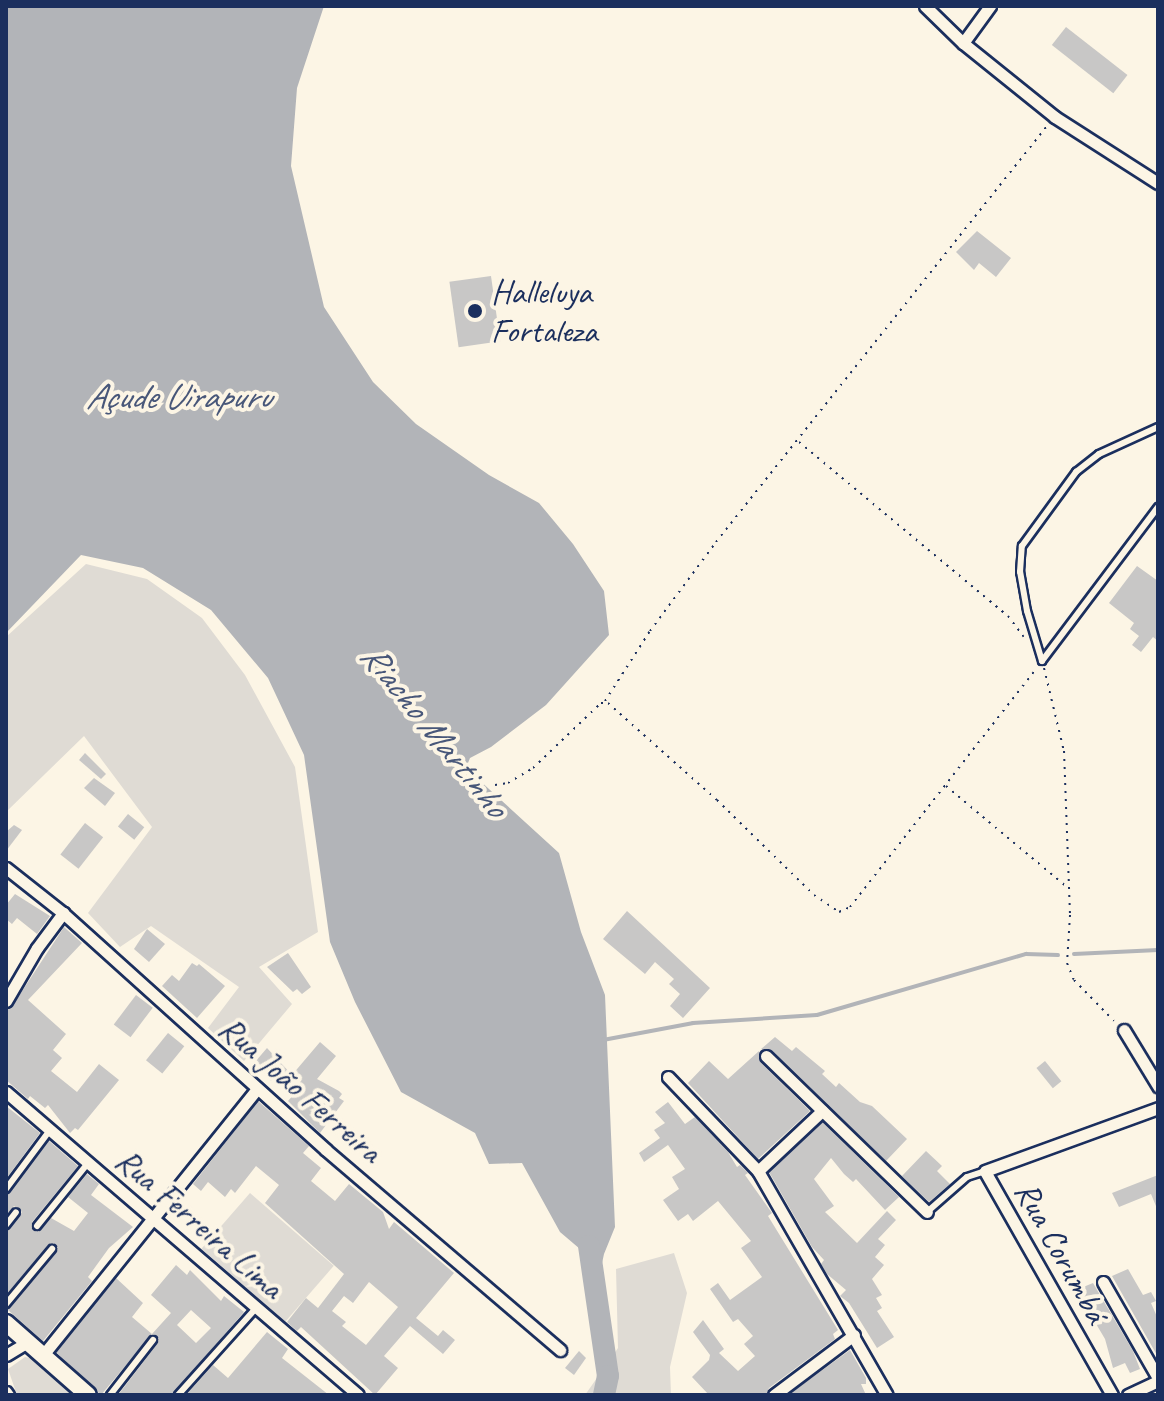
<!DOCTYPE html>
<html>
<head>
<meta charset="utf-8">
<style>
	body { margin:0 }
	#map { position:relative; width:1164px; height:1401px; overflow:hidden; background:#fcf5e5; font-family:Caveat,sans-serif }
	div>[style] { position:absolute }
	.green>* { inset:0; background:#dfdbd4; transform-origin:0 0 }
	.water>* { inset:0; background:#b2b4b8 }
	.stream>* { height:4px; margin:-2px; padding:0 2px; transform-origin:2px; border-radius:2px; background:#b2b4b8 }
	.river>* { height:22px; margin:-11px; padding:0 11px; transform-origin:11px; border-radius:11px; background:#b2b4b8 }
	.building>* { inset:0; background:#c8c7c6; transform-origin:0 0 }
	.path>* { height:2px; margin-top:-1px; transform-origin:0; background:repeating-linear-gradient(90deg,#1b2f5e 0 2px,transparent 0 8px) }
	.roads { filter:drop-shadow(2px 0 #1b2f5e) drop-shadow(-2px 0 #1b2f5e) drop-shadow(0 2px #1b2f5e) drop-shadow(0 -2px #1b2f5e) }
	.service>* { height:6px; margin:-3px; padding:0 3px; transform-origin:3px; border-radius:3px; background:#fcf5e5 }
	.minor>* { height:11px; margin:-5.5px; padding:0 5.5px; transform-origin:5.5px; border-radius:5.5px; background:#fcf5e5 }
	.secondary>* { height:16px; margin:-8px; padding:0 8px; transform-origin:8px; border-radius:8px; background:#fcf5e5 }
	.dots>* { width:22px; height:22px; translate:-50% -50%; box-sizing:border-box; border:4px solid #fcf5e5; border-radius:50% }
	span { translate:-50% -50%; white-space:nowrap; text-align:center; line-height:1.15; -webkit-text-stroke:8px #fcf5e5; paint-order:stroke }
	.poi-label { font-size:34px; color:#1b2f5e }
	.left { translate:0 -50%; text-align:left }
	.street-label { font-size:34px; color:#1b2f5e }
	.water-label { font-size:36px; color:#485779; font-style:italic }
	.frame { position:absolute; inset:0; border:8px solid #1b2f5e; pointer-events:none }
</style>
</head>
<body>
<div id="map">
	<div class="green">
		<div style="clip-path:polygon(86px 564px,147px 579px,202px 618px,245px 675px,295px 767px,318px 932px,259px 967px,292px 1004px,244px 1061px,208px 1028px,239px 987px,151px 926px,120px 947px,88px 913px,152px 827px,84px 736px,6px 812px,6px 637px)"></div>
		<div style="left:250px;top:1193px;width:111px;height:74px;rotate:41deg"></div>
		<div style="clip-path:polygon(674px 1253px,687px 1293px,670px 1367px,671px 1395px,585px 1395px,618px 1348px,616px 1269px)"></div>
		<div style="clip-path:polygon(25px 1357px,34px 1359px,78px 1395px,17px 1395px,8px 1369px)"></div>
	</div>
	<div class="water">
		<div style="clip-path:polygon(6px 6px,324px 6px,297px 88px,291px 166px,324px 307px,373px 382px,416px 424px,489px 475px,539px 503px,573px 544px,604px 591px,609px 635px,546px 705px,491px 747px,470px 758px,466px 768px,559px 853px,581px 932px,605px 995px,615px 1227px,604px 1254px,598px 1282px,580px 1249px,560px 1232px,522px 1163px,489px 1164px,475px 1133px,401px 1092px,355px 1002px,330px 942px,304px 755px,268px 678px,211px 610px,143px 568px,81px 555px,6px 633px)"></div>
	</div>
	<div class="stream">
		<div style="left:1074px;top:954px;width:84px;rotate:-2.7deg"></div>
		<div style="left:603px;top:1040px;width:92px;rotate:-10.7deg"></div>
		<div style="left:693px;top:1023px;width:124px;rotate:-3.7deg"></div>
		<div style="left:817px;top:1015px;width:218px;rotate:-16.3deg"></div>
		<div style="left:1026px;top:954px;width:32px;rotate:2deg"></div>
	</div>
	<div class="river">
		<div style="left:589px;top:1246px;width:131px;rotate:81.7deg"></div>
		<div style="left:608px;top:1376px;width:19px;rotate:102deg"></div>
	</div>
	<div class="building">
		<div style="left:1066px;top:27px;width:78px;height:23px;rotate:38deg"></div>
		<div style="clip-path:polygon(977px 231px,1011px 258px,996px 277px,979px 263px,974px 270px,956px 252px)"></div>
		<div style="left:491px;top:276px;width:66px;height:42px;rotate:82deg"></div>
		<div style="clip-path:polygon(1137px 566px,1158px 581px,1158px 641px,1153px 637px,1141px 652px,1132px 645px,1139px 636px,1130px 629px,1134px 623px,1109px 603px)"></div>
		<div style="clip-path:polygon(85px 753px,106px 774px,101px 779px,79px 760px)"></div>
		<div style="clip-path:polygon(94px 778px,115px 793px,105px 806px,84px 788px)"></div>
		<div style="left:128px;top:814px;width:21px;height:16px;rotate:39deg"></div>
		<div style="left:85px;top:823px;width:23px;height:40px;rotate:38deg"></div>
		<div style="clip-path:polygon(14px 825px,22px 830px,6px 851px,6px 832px)"></div>
		<div style="clip-path:polygon(15px 894px,50px 916px,37px 934px,17px 918px,12px 924px,6px 919px,6px 905px)"></div>
		<div style="clip-path:polygon(627px 911px,710px 988px,683px 1018px,670px 1006px,680px 994px,669px 984px,674px 979px,655px 962px,645px 974px,603px 939px)"></div>
		<div style="clip-path:polygon(64px 927px,82px 943px,28px 1000px,66px 1034px,53px 1050px,62px 1058px,51px 1071px,77px 1092px,99px 1064px,119px 1080px,78px 1130px,75px 1128px,70px 1133px,48px 1105px,45px 1108px,30px 1096px,28px 1099px,6px 1080px,6px 1009px,13px 1005px)"></div>
		<div style="clip-path:polygon(147px 929px,165px 944px,149px 962px,134px 949px)"></div>
		<div style="clip-path:polygon(288px 953px,311px 987px,302px 994px,297px 989px,293px 992px,267px 967px)"></div>
		<div style="clip-path:polygon(192px 963px,197px 966px,199px 964px,225px 986px,197px 1018px,162px 986px,172px 975px,179px 981px)"></div>
		<div style="left:136px;top:995px;width:21px;height:37px;rotate:37deg"></div>
		<div style="left:168px;top:1033px;width:21px;height:35px;rotate:39deg"></div>
		<div style="clip-path:polygon(775px 1037px,792px 1051px,796px 1047px,825px 1071px,822px 1074px,836px 1087px,839px 1083px,860px 1102px,872px 1106px,907px 1139px,886px 1161px,772px 1050px,761px 1049px)"></div>
		<div style="clip-path:polygon(320px 1042px,336px 1056px,317px 1079px,339px 1091px,342px 1094px,339px 1098px,344px 1101px,320px 1133px,288px 1101px,295px 1093px,276px 1077px,271px 1081px,255px 1062px,267px 1048px,292px 1075px)"></div>
		<div style="clip-path:polygon(759px 1051px,760px 1062px,810px 1111px,758px 1159px,688px 1083px,709px 1061px,728px 1079px)"></div>
		<div style="left:1045px;top:1061px;width:26px;height:11px;rotate:51deg"></div>
		<div style="clip-path:polygon(evenodd,258px 1101px,309px 1146px,303px 1153px,321px 1168px,311px 1181px,335px 1201px,349px 1184px,383px 1212px,389px 1229px,394px 1222px,454px 1273px,416px 1318px,438px 1336px,443px 1330px,455px 1340px,443px 1354px,410px 1326px,384px 1356px,398px 1368px,375px 1395px,301px 1327px,297px 1331px,287px 1322px,306px 1298px,318px 1308px,344px 1274px,265px 1203px,279px 1185px,256px 1166px,235px 1193px,231px 1189px,225px 1197px,208px 1182px,201px 1191px,193px 1184px,258px 1101px,369px 1282px,398px 1307px,366px 1345px,342px 1326px,346px 1322px,332px 1311px,344px 1296px,353px 1303px,369px 1282px)"></div>
		<div style="clip-path:polygon(668px 1102px,685px 1124px,695px 1117px,728px 1152px,737px 1167px,740px 1165px,748px 1173px,745px 1175px,772px 1213px,768px 1216px,838px 1330px,833px 1334px,835px 1339px,769px 1388px,766px 1395px,709px 1395px,692px 1377px,709px 1360px,710px 1355px,693px 1332px,703px 1320px,724px 1349px,719px 1353px,738px 1371px,755px 1356px,744px 1344px,753px 1336px,738px 1319px,733px 1322px,710px 1289px,718px 1283px,730px 1300px,762px 1277px,741px 1248px,751px 1241px,718px 1201px,693px 1221px,688px 1214px,678px 1221px,663px 1200px,679px 1189px,672px 1177px,685px 1169px,668px 1145px,644px 1162px,639px 1153px,660px 1138px,654px 1130px,665px 1123px,655px 1112px)"></div>
		<div style="clip-path:polygon(6px 1106px,40px 1133px,6px 1179px)"></div>
		<div style="clip-path:polygon(822px 1122px,899px 1197px,885px 1210px,856px 1179px,853px 1182px,844px 1174px,831px 1158px,814px 1179px,834px 1206px,825px 1212px,857px 1243px,887px 1211px,896px 1220px,878px 1239px,885px 1245px,875px 1257px,884px 1265px,872px 1279px,882px 1295px,876px 1298px,882px 1308px,877px 1311px,894px 1337px,877px 1348px,849px 1303px,840px 1296px,846px 1290px,827px 1274px,821px 1264px,824px 1260px,812px 1247px,769px 1172px)"></div>
		<div style="clip-path:polygon(49px 1141px,78px 1166px,32px 1222px,33px 1230px,40px 1231px,51px 1218px,74px 1231px,88px 1213px,68px 1197px,87px 1174px,99px 1184px,91px 1195px,133px 1227px,109px 1248px,88px 1277px,92px 1281px,43px 1341px,8px 1310px,58px 1248px,54px 1243px,48px 1245px,6px 1295px,6px 1231px,22px 1212px,14px 1206px,6px 1215px,6px 1195px)"></div>
		<div style="clip-path:polygon(926px 1151px,942px 1166px,937px 1171px,950px 1184px,929px 1202px,902px 1176px)"></div>
		<div style="clip-path:polygon(1158px 1175px,1158px 1211px,1151px 1194px,1119px 1207px,1112px 1193px)"></div>
		<div style="clip-path:polygon(evenodd,176px 1265px,187px 1275px,190px 1270px,221px 1301px,224px 1296px,244px 1312px,172px 1395px,118px 1395px,158px 1343px,158px 1337px,152px 1334px,171px 1313px,151px 1295px,176px 1265px,191px 1310px,211px 1328px,196px 1343px,177px 1325px,191px 1310px)"></div>
		<div style="clip-path:polygon(1128px 1269px,1143px 1295px,1151px 1292px,1156px 1301px,1151px 1303px,1158px 1319px,1158px 1357px,1112px 1276px)"></div>
		<div style="clip-path:polygon(116px 1278px,143px 1303px,132px 1317px,152px 1334px,101px 1395px,56px 1352px)"></div>
		<div style="clip-path:polygon(1093px 1283px,1133px 1351px,1140px 1369px,1130px 1373px,1125px 1363px,1113px 1368px,1105px 1339px,1076px 1290px)"></div>
		<div style="clip-path:polygon(267px 1332px,288px 1349px,282px 1358px,329px 1395px,186px 1395px,213px 1365px,228px 1378px)"></div>
		<div style="clip-path:polygon(850px 1350px,866px 1378px,866px 1384px,861px 1384px,866px 1395px,788px 1395px)"></div>
		<div style="clip-path:polygon(579px 1351px,586px 1358px,574px 1375px,565px 1368px)"></div>
	</div>
	<div class="path">
		<div style="left:799px;top:442px;width:272px;rotate:39.8deg"></div>
		<div style="left:1008px;top:616px;width:26px;rotate:53deg"></div>
		<div style="left:1044px;top:668px;width:85px;rotate:76.5deg"></div>
		<div style="left:1064px;top:751px;width:164px;rotate:87.9deg"></div>
		<div style="left:1070px;top:915px;width:48px;rotate:93.6deg"></div>
		<div style="left:1067px;top:963px;width:18px;rotate:68deg"></div>
		<div style="left:1074px;top:980px;width:57px;rotate:45.7deg"></div>
		<div style="left:605px;top:701px;width:83px;rotate:-57.3deg"></div>
		<div style="left:650px;top:631px;width:111px;rotate:-53.4deg"></div>
		<div style="left:716px;top:542px;width:532px;rotate:-51.49deg"></div>
		<div style="left:495px;top:785px;width:13px;rotate:-9deg"></div>
		<div style="left:508px;top:783px;width:29px;rotate:-31deg"></div>
		<div style="left:533px;top:768px;width:94px;rotate:-43.7deg"></div>
		<div style="left:601px;top:703px;width:7px"></div>
		<div style="left:608px;top:703px;width:146px;rotate:41.7deg"></div>
		<div style="left:717px;top:800px;width:136px;rotate:44.4deg"></div>
		<div style="left:814px;top:895px;width:30px;rotate:34deg"></div>
		<div style="left:839px;top:912px;width:12px;rotate:-24deg"></div>
		<div style="left:850px;top:907px;width:302px;rotate:-52deg"></div>
		<div style="left:946px;top:786px;width:158px;rotate:39.9deg"></div>
	</div>
	<div class="roads">
		<div class="service">
			<div style="left:1042px;top:661px;width:52px;rotate:-106.7deg"></div>
			<div style="left:1027px;top:611px;width:40px;rotate:-100deg"></div>
			<div style="left:1020px;top:572px;width:26px;rotate:-86deg"></div>
			<div style="left:1022px;top:546px;width:92px;rotate:-53.9deg"></div>
			<div style="left:1076px;top:472px;width:29px;rotate:-38deg"></div>
			<div style="left:1099px;top:454px;width:65px;rotate:-24.6deg"></div>
			<div style="left:1042px;top:661px;width:193px;rotate:-53deg"></div>
			<div style="left:6px;top:1189px;width:74px;rotate:-53.3deg"></div>
			<div style="left:927px;top:1212px;width:53px;rotate:-41.2deg"></div>
			<div style="left:967px;top:1177px;width:19px;rotate:-18deg"></div>
			<div style="left:6px;top:1225px;width:16px;rotate:-52deg"></div>
			<div style="left:37px;top:1226px;width:81px;rotate:-51deg"></div>
			<div style="left:6px;top:1304px;width:72px;rotate:-50.1deg"></div>
			<div style="left:110px;top:1395px;width:70px;rotate:-52deg"></div>
			<div style="left:178px;top:1395px;width:117px;rotate:-48.1deg"></div>
		</div>
		<div class="minor">
			<div style="left:925px;top:6px;width:53px;rotate:44.2deg"></div>
			<div style="left:963px;top:43px;width:118px;rotate:38.8deg"></div>
			<div style="left:1055px;top:117px;width:122px;rotate:32.7deg"></div>
			<div style="left:963px;top:43px;width:46px;rotate:-53.9deg"></div>
			<div style="left:6px;top:868px;width:73px;rotate:38.3deg"></div>
			<div style="left:63px;top:913px;width:354px;rotate:42deg"></div>
			<div style="left:326px;top:1150px;width:308px;rotate:40.5deg"></div>
			<div style="left:6px;top:1001px;width:61px;rotate:-59.7deg"></div>
			<div style="left:37px;top:948px;width:44px;rotate:-53.4deg"></div>
			<div style="left:1124px;top:1030px;width:66px;rotate:58.7deg"></div>
			<div style="left:766px;top:1056px;width:224px;rotate:44.1deg"></div>
			<div style="left:668px;top:1077px;width:130px;rotate:46.2deg"></div>
			<div style="left:758px;top:1171px;width:258px;rotate:60.1deg"></div>
			<div style="left:6px;top:1092px;width:464px;rotate:40.7deg"></div>
			<div style="left:758px;top:1171px;width:88px;rotate:-43.2deg"></div>
			<div style="left:1103px;top:1282px;width:111px;rotate:60.2deg"></div>
			<div style="left:6px;top:1355px;width:26px;rotate:-31deg"></div>
			<div style="left:43px;top:1355px;width:341px;rotate:-51.2deg"></div>
			<div style="left:6px;top:1392px;width:4px;rotate:56deg"></div>
			<div style="left:774px;top:1395px;width:100px;rotate:-36.9deg"></div>
			<div style="left:1112px;top:1395px;width:257px;rotate:-119.6deg"></div>
			<div style="left:985px;top:1171px;width:184px;rotate:-20deg"></div>
			<div style="left:1128px;top:1395px;width:33px;rotate:-25deg"></div>
		</div>
		<div class="secondary">
			<div style="left:6px;top:1323px;width:109px;rotate:41.3deg"></div>
		</div>
	</div>
	<div class="dots">
		<div style="left:475px;top:311px;background:#1b2f5e"></div>
	</div>
	<div class="poi-label">
		<span class="left" style="left:491px;top:311px">Halleluya<br>Fortaleza</span>
	</div>
	<div class="street-label">
		<span style="left:301px;top:1089px;rotate:41deg">Rua João Ferreira</span>
		<span style="left:200px;top:1223px;rotate:41deg">Rua Ferreira Lima</span>
		<span style="left:1062px;top:1252px;rotate:61deg">Rua Corumbá</span>
	</div>
	<div class="water-label">
		<span style="left:178px;top:397px">Açude Uirapuru</span>
		<span style="left:434px;top:730px;rotate:51deg">Riacho Martinho</span>
	</div>
	<div class="frame"></div>
</div>
</body>
</html>
